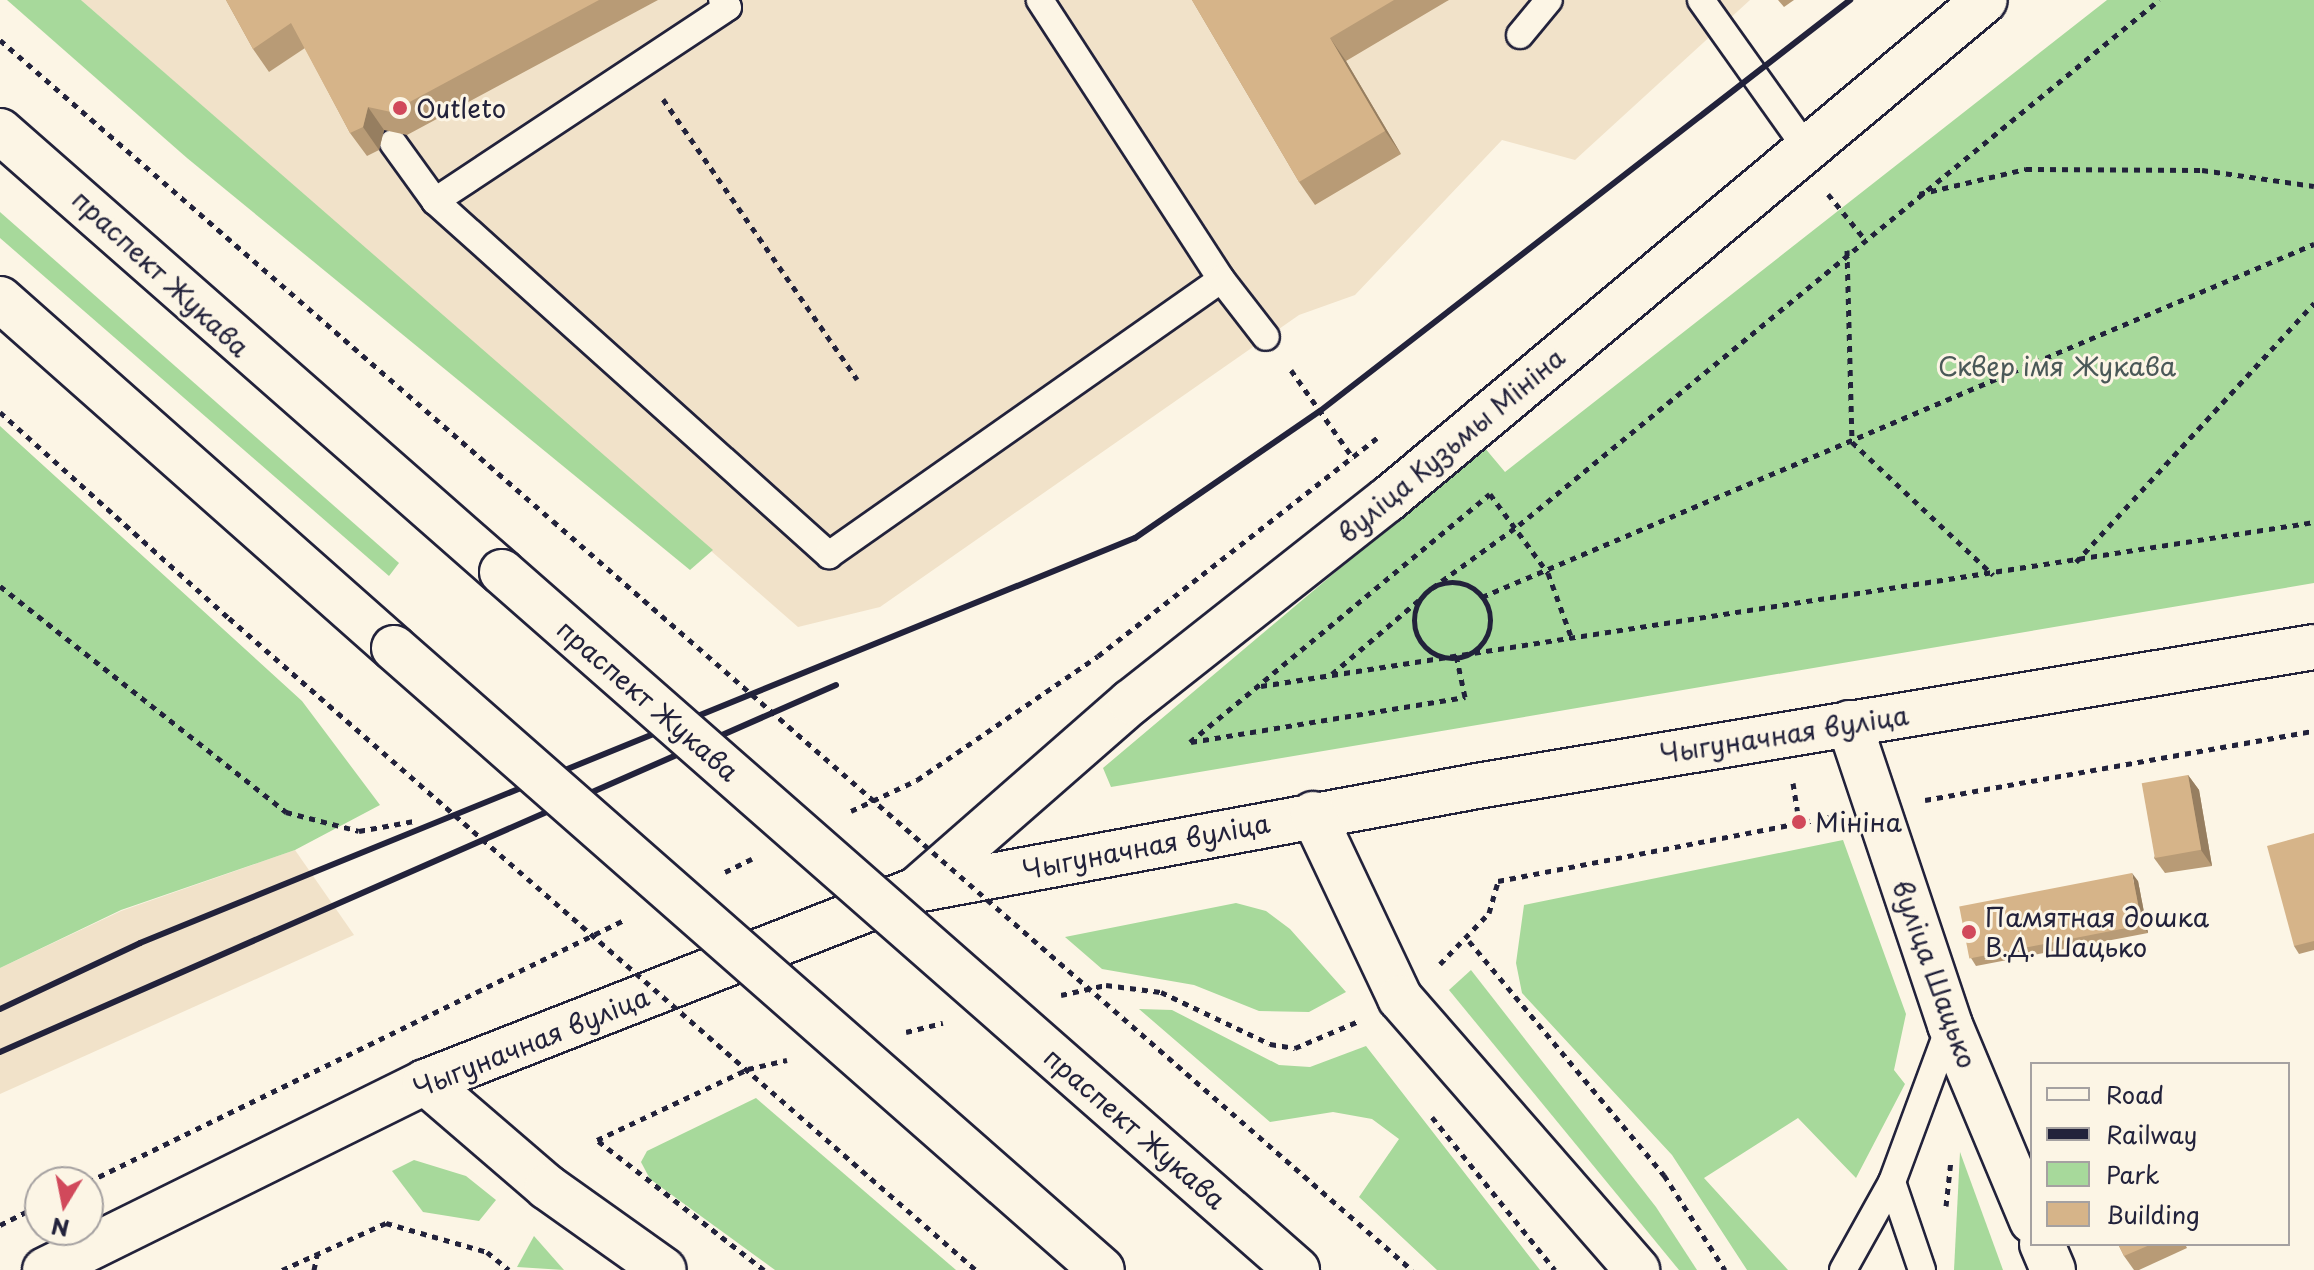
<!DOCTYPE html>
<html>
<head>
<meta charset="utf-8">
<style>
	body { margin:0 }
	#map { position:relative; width:2314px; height:1270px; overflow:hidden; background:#fcf5e5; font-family:"Playpen Sans",sans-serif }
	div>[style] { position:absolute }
	.built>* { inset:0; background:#f1e2c9 }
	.green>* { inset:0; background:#a7d99b }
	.path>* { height:5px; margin-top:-2.5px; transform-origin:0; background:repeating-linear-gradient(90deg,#22223b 0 6px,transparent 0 12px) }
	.path>.ring { margin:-2.5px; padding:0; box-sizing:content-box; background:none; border:5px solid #22223b; border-radius:50% }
	.roads { filter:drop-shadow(2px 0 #22223b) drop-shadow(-2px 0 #22223b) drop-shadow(0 2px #22223b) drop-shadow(0 -2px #22223b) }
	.service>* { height:26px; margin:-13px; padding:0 13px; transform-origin:13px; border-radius:13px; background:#fcf5e5 }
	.minor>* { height:44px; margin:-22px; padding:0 22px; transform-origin:22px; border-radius:22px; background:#fcf5e5 }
	.tertiary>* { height:44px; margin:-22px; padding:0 22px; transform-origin:22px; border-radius:22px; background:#fcf5e5 }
	.secondary>* { height:44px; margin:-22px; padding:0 22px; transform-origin:22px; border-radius:22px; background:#fcf5e5 }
	.primary>* { height:44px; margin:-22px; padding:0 22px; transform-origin:22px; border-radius:22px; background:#fcf5e5 }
	.rail>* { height:6px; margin:-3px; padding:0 3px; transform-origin:3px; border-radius:3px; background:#22223b }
	.path-bridge>* { height:5px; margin-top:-2.5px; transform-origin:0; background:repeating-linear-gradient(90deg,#22223b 0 6px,transparent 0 12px) }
	.bridges { filter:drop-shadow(2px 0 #22223b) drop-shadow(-2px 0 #22223b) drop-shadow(0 2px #22223b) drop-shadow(0 -2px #22223b) }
	.primary-bridge>* { height:44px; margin:-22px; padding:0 22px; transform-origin:22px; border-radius:22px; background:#fcf5e5 }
	.wall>* { inset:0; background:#b89b76 }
	.shaded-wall>* { inset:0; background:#967e60 }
	.building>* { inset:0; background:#d6b489; transform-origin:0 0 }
	.dots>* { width:22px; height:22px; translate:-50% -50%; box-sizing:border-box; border:4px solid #fcf5e5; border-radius:50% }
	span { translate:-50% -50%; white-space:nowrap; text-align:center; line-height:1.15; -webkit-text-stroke:6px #fcf5e5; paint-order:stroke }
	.poi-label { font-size:26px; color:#22223b }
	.left { translate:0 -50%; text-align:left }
	.street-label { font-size:26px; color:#22223b }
	.park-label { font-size:26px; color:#4a5958 }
	.legend { position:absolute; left:2030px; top:1062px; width:260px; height:184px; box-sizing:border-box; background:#fcf5e5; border:2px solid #a5a1a1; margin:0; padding:10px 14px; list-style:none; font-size:24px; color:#22223b }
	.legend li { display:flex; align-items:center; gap:16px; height:40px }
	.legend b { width:40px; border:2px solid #a5a1a1 }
	.north { position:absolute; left:24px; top:1166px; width:80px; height:80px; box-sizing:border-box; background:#fcf5e5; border:2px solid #a5a1a1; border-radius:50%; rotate:190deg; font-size:22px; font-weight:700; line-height:32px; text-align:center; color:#22223b }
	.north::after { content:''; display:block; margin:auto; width:28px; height:36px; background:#d1495b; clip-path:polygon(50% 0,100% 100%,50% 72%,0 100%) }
</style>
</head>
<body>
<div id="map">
	<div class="built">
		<div style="clip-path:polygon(81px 0,1750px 0,1575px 160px,1502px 140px,1355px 295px,1299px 315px,880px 607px,798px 627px)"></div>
		<div style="clip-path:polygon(295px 850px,354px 935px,0 1094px,0 968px,121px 911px)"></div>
	</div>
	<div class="green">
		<div style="clip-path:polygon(7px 0,81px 0,713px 550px,690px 570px,187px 158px)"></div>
		<div style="clip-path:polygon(2107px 0,2314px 0,2314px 583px,1111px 787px,1103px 768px,1484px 447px,1505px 472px)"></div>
		<div style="clip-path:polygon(0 212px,399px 563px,389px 576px,0 238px)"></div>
		<div style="clip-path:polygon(0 426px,302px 701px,380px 805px,295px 850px,121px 910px,0 968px)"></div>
		<div style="clip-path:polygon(1843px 840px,1906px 1014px,1894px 1070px,1905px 1084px,1856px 1178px,1798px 1118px,1704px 1178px,1788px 1270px,1747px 1270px,1672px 1155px,1522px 993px,1516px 963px,1524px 905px)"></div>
		<div style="clip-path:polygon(1236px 903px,1266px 911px,1290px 929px,1346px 992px,1309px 1012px,1259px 1011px,1194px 985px,1102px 969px,1065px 937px)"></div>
		<div style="clip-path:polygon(1471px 970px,1656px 1207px,1697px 1270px,1679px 1270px,1449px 990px)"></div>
		<div style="clip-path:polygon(1139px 1009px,1172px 1010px,1279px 1065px,1310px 1067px,1366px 1046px,1540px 1270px,1437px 1270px,1359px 1197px,1399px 1139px,1372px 1119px,1333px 1112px,1270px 1122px)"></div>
		<div style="clip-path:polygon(756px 1098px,956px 1270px,775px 1270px,650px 1179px,641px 1162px,647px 1151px)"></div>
		<div style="clip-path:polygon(1960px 1152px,2003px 1270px,1954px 1270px)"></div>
		<div style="clip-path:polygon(414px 1160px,466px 1176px,496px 1200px,479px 1221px,423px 1212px,392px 1171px)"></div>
		<div style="clip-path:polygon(534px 1236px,564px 1270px,517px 1267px)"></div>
	</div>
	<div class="path">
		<div style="left:0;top:40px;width:733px;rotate:41.02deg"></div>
		<div style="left:663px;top:99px;width:341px;rotate:55.3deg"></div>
		<div style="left:1828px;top:194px;width:55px;rotate:50.9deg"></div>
		<div style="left:1919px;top:194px;width:110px;rotate:-13.2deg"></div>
		<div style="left:2026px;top:169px;width:176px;rotate:0.3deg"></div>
		<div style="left:2202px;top:170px;width:113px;rotate:8.1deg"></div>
		<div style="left:1847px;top:250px;width:192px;rotate:88.5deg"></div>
		<div style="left:1852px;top:442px;width:194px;rotate:43.3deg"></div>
		<div style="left:1291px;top:370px;width:108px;rotate:54.8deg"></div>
		<div style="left:0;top:412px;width:308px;rotate:42deg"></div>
		<div style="left:2076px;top:562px;width:352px;rotate:-47.4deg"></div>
		<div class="ring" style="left:1414px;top:582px;width:71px;height:71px"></div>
		<div style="left:0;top:586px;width:365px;rotate:38.3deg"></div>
		<div style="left:286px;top:812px;width:75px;rotate:14.6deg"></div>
		<div style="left:359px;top:831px;width:56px;rotate:-10.3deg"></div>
		<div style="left:1432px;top:588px;width:107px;rotate:-35.9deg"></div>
		<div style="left:1519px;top:525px;width:828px;rotate:-39.36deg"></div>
		<div style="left:1482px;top:597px;width:904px;rotate:-22.99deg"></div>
		<div style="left:1332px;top:674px;width:114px;rotate:-40.4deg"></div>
		<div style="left:1261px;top:686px;width:1066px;rotate:-8.85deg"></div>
		<div style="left:1190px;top:742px;width:389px;rotate:-39.6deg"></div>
		<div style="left:1490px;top:494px;width:98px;rotate:53.7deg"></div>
		<div style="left:1548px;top:573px;width:70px;rotate:70deg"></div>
		<div style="left:1191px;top:742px;width:278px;rotate:-9.3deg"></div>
		<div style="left:1465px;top:697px;width:39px;rotate:-102deg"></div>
		<div style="left:1793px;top:783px;width:39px;rotate:81deg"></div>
		<div style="left:1925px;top:800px;width:395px;rotate:-10.1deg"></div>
		<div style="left:851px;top:811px;width:73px;rotate:-25.2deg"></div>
		<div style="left:917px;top:780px;width:219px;rotate:-34.4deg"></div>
		<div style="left:1098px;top:656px;width:354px;rotate:-38deg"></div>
		<div style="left:725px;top:872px;width:30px;rotate:-26deg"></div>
		<div style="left:1469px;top:941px;width:305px;rotate:50.2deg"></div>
		<div style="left:1664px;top:1175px;width:113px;rotate:57.3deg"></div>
		<div style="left:1440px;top:964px;width:71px;rotate:-46.1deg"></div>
		<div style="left:1489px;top:913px;width:33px;rotate:-74deg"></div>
		<div style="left:1498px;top:881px;width:337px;rotate:-10.9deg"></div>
		<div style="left:1061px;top:995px;width:46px;rotate:-12.5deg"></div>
		<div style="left:1106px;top:985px;width:55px;rotate:7.3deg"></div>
		<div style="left:1161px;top:992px;width:121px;rotate:25.5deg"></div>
		<div style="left:1270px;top:1044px;width:25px;rotate:9deg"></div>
		<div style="left:1295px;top:1048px;width:69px;rotate:-22.9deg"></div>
		<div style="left:906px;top:1032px;width:38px;rotate:-14deg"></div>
		<div style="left:1432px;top:1117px;width:196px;rotate:51.2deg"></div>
		<div style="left:88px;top:1182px;width:599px;rotate:-26.05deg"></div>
		<div style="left:1946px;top:1206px;width:46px;rotate:-83.8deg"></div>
		<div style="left:0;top:1225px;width:45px;rotate:-26.6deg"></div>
		<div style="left:282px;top:1270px;width:114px;rotate:-24.3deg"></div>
		<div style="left:386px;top:1223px;width:105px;rotate:16deg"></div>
		<div style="left:487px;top:1252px;width:28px;rotate:39deg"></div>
		<div style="left:314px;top:1270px;width:15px;rotate:-79deg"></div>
		<div style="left:764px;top:1270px;width:212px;rotate:-142.1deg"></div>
		<div style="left:597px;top:1140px;width:167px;rotate:-25.2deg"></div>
		<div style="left:748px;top:1069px;width:40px;rotate:-13deg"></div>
	</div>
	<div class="roads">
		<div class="service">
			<div style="left:1701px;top:0;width:181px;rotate:54.6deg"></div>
			<div style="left:1520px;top:35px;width:45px;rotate:-50.4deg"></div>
			<div style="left:393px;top:143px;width:72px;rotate:54.1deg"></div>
			<div style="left:435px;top:201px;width:530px;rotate:41.94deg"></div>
			<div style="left:829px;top:555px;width:479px;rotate:-35.1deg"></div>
			<div style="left:1221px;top:279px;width:333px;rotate:-123deg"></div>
			<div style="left:435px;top:201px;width:351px;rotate:-33.5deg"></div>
			<div style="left:728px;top:7px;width:9px;rotate:-131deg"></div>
			<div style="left:1221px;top:279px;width:73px;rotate:52.2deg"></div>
			<div style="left:1892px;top:1182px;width:93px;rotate:71.2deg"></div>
			<div style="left:1843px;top:1270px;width:101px;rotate:-60.9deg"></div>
			<div style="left:1892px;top:1182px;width:167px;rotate:-69.7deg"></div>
		</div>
		<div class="minor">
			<div style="left:1849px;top:723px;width:318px;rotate:71.5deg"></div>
			<div style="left:1950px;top:1025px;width:212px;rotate:67.3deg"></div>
			<div style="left:2042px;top:1244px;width:28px;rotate:67deg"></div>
		</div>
		<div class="tertiary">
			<div style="left:916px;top:890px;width:286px;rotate:-41.2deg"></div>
			<div style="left:1131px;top:702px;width:326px;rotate:-38.3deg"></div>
			<div style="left:1387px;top:500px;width:779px;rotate:-39.9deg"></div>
		</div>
		<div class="secondary">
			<div style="left:45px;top:1270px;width:424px;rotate:-26.3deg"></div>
			<div style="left:425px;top:1082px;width:527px;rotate:-21.36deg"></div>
			<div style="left:916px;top:890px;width:571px;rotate:-10.5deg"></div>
			<div style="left:1477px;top:786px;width:848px;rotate:-9.43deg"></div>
		</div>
		<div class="primary">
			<div style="left:0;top:131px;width:668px;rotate:41.3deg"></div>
			<div style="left:0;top:299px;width:526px;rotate:41.53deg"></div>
			<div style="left:1313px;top:814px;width:204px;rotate:64.7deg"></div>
			<div style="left:1400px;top:998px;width:361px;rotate:48.9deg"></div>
			<div style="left:425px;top:1082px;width:161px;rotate:40.7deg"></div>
			<div style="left:547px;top:1187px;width:143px;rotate:35.4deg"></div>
		</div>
	</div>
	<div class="rail">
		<div style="left:0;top:1009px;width:155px;rotate:-25.2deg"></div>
		<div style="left:140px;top:943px;width:1074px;rotate:-22.15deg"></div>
		<div style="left:1135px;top:538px;width:224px;rotate:-34.5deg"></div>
		<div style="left:1320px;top:411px;width:671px;rotate:-37.79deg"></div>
		<div style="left:0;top:1052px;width:913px;rotate:-23.7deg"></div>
	</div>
	<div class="path-bridge">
		<div style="left:553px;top:521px;width:1140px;rotate:41.09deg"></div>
		<div style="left:229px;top:618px;width:992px;rotate:41.12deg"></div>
	</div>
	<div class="bridges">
		<div class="primary-bridge">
			<div style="left:502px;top:572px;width:1058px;rotate:41.28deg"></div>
			<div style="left:394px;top:648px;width:942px;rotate:41.3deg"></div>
		</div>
	</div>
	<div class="wall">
		<div style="clip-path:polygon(226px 0,658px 0,407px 135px,384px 130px,379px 150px,367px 156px,350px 133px,305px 48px,269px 72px,253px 49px)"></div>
		<div style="clip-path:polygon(1192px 0,1449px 0,1346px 61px,1401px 154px,1315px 205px,1299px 182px)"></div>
		<div style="clip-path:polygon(1778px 0,1794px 0,1784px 7px)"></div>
		<div style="clip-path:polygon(2188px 775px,2199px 790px,2212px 866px,2165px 873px,2154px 858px)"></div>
		<div style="clip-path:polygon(2314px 833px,2314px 950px,2299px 954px,2294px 946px)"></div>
		<div style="clip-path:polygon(2138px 881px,2148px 933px,1976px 966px,1971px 958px)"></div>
		<div style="clip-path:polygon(2118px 1244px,2185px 1244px,2187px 1248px,2139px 1270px,2134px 1270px,2124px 1256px)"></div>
	</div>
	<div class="shaded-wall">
		<div style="clip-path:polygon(1330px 38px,1346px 61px,1401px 154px,1385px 131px)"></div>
		<div style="clip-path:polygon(368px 107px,384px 130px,379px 150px,363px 127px)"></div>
		<div style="clip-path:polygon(2188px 775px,2199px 790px,2212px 866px,2201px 850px)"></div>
		<div style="clip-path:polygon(2132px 873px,2138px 881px,2148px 933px,2142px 925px)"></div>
	</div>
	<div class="building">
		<div style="clip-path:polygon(226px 0,599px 0,391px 112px,368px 107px,363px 127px,350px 133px,291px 23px,253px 49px)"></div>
		<div style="clip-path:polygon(1192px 0,1394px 0,1330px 38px,1385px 131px,1299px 182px)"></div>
		<div style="left:2188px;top:775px;width:76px;height:47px;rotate:80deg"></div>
		<div style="clip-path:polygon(2314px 833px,2314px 941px,2294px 946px,2267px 846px)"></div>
		<div style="left:2132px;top:873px;width:53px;height:176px;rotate:79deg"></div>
		<div style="clip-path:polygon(2118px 1244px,2152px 1244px,2124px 1256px)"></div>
	</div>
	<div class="dots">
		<div style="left:400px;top:108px;background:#d1495b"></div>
		<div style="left:1799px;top:822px;background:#d1495b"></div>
		<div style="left:1969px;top:932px;background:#d1495b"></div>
	</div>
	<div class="poi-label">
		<span class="left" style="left:416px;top:108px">Outleto</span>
		<span class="left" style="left:1815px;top:822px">Мініна</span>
		<span class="left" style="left:1985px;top:932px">Памятная дошка<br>В.Д. Шацько</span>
	</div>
	<div class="street-label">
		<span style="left:161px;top:273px;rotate:43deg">праспект Жукава</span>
		<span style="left:1451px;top:445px;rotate:-40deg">вуліца Кузьмы Мініна</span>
		<span style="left:648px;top:700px;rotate:41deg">праспект Жукава</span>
		<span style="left:1784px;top:734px;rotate:-9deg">Чыгуначная вуліца</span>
		<span style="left:1146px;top:846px;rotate:-11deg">Чыгуначная вуліца</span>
		<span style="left:1935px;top:974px;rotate:70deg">вуліца Шацько</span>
		<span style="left:531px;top:1042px;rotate:-22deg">Чыгуначная вуліца</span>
		<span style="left:1135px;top:1128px;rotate:41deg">праспект Жукава</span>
	</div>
	<div class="park-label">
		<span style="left:2057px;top:366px">Сквер імя Жукава</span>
	</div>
	<ul class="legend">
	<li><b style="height:10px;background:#fcf5e5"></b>Road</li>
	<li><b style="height:10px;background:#22223b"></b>Railway</li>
	<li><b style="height:22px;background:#a7d99b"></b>Park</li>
	<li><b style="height:22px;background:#d6b489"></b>Building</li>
	</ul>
	<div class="north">N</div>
</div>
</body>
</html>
